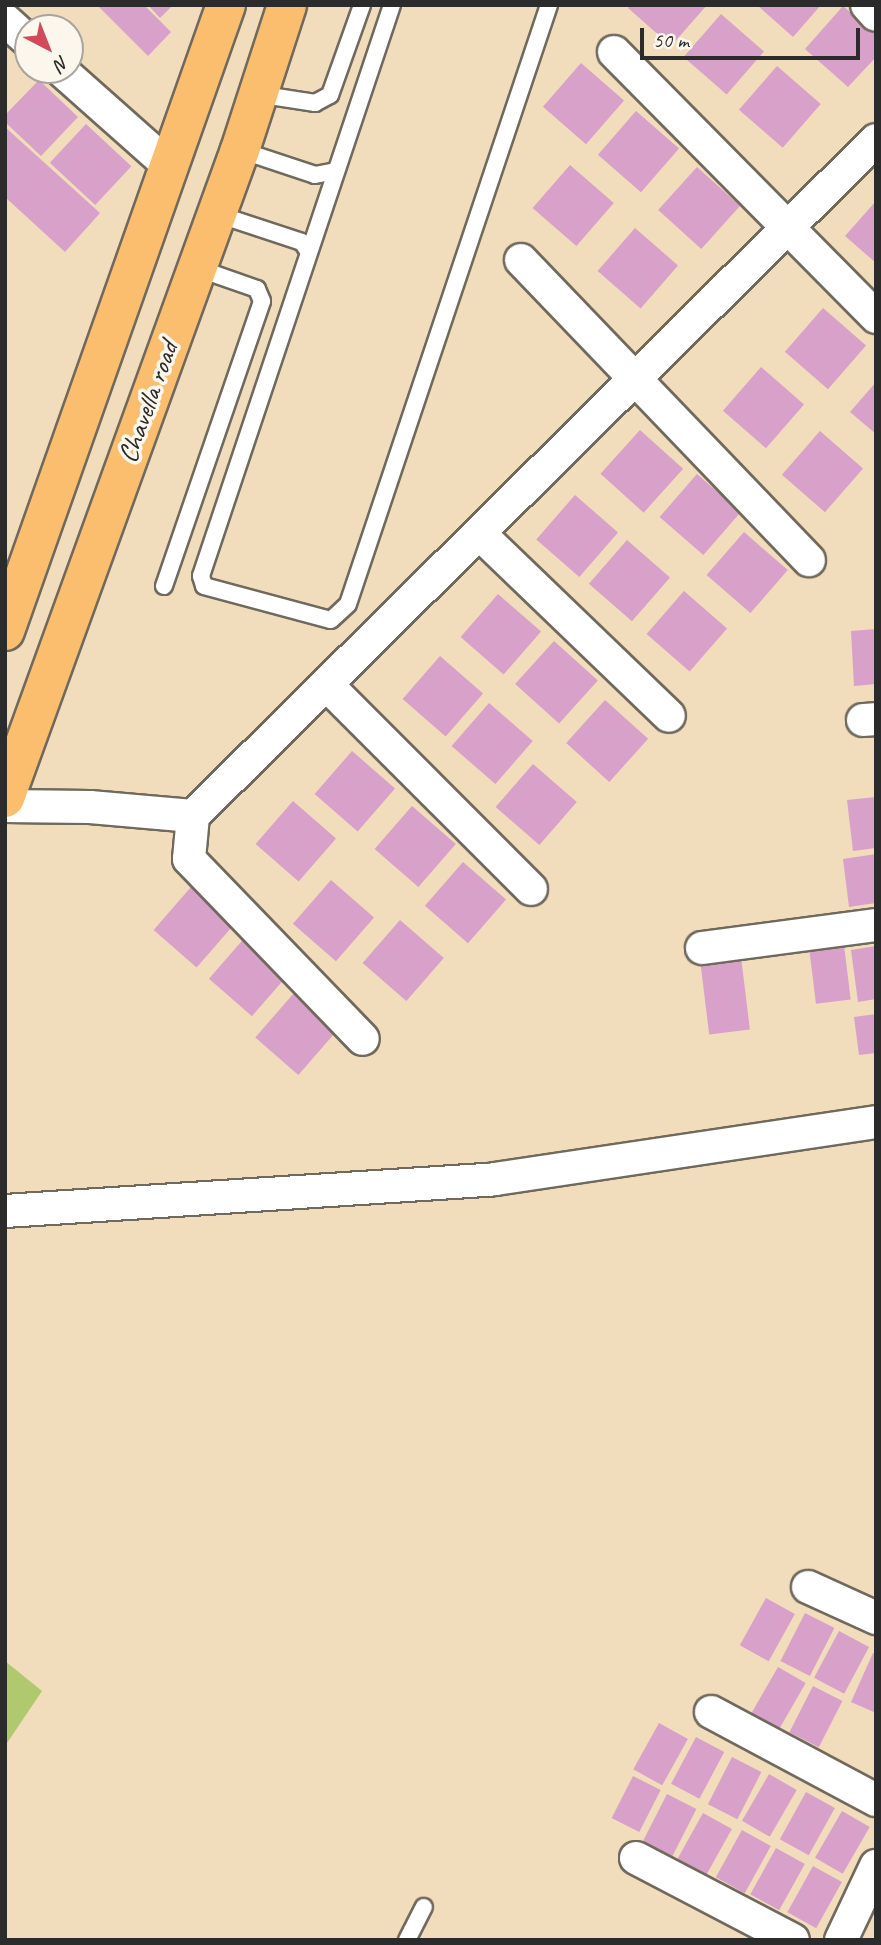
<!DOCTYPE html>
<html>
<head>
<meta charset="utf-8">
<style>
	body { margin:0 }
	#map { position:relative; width:881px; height:1945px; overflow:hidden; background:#f1dcbb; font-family:Caveat,sans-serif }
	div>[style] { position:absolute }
	.green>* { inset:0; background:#b1c96e }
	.building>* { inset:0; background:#d8a1c9; transform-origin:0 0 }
	.roads { filter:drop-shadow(2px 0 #70695d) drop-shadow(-2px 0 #70695d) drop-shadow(0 2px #70695d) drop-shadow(0 -2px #70695d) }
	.service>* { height:16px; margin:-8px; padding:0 8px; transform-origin:8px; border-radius:8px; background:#fff }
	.minor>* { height:32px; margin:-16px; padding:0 16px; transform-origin:16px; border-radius:16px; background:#fff }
	.trunk>* { height:38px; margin:-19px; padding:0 19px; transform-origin:19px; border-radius:19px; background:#fabe6e }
	span { translate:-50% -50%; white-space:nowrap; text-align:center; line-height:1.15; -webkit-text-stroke:7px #fbf7ec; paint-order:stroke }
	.street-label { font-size:28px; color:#2b2b2b }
	.frame { position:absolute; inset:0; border:7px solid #2b2b2b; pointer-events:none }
	.north { position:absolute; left:14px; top:14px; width:70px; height:70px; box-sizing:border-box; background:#fbf7ec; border:2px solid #a8a59f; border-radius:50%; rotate:138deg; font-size:19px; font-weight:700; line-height:28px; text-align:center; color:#2b2b2b }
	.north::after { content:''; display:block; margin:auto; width:24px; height:32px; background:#d1495b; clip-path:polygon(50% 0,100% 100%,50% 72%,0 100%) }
	.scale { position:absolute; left:640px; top:28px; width:220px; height:32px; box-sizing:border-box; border:4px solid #2b2b2b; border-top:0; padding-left:9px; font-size:21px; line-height:24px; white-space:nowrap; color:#2b2b2b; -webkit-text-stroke:5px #fbf7ec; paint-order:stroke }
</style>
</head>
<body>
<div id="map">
	<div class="green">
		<div style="clip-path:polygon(5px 1661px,42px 1691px,5px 1746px)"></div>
	</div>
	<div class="building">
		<div style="clip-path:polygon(97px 5px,144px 5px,171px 32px,148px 56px)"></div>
		<div style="clip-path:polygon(148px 5px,173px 5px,160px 18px)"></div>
		<div style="clip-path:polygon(631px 5px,707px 5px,671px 46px,628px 8px)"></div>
		<div style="clip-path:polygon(757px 5px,821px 5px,793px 37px)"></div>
		<div style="clip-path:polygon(843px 6px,876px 35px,876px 57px,848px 87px,805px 49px)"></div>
		<div style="left:721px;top:14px;width:57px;height:57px;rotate:41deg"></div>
		<div style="left:581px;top:63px;width:57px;height:58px;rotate:41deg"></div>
		<div style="left:777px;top:66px;width:58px;height:58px;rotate:41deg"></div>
		<div style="clip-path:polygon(39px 80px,78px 117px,41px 156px,5px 122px,5px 115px)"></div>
		<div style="left:636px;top:111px;width:57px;height:58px;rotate:41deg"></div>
		<div style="left:86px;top:124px;width:62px;height:53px;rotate:43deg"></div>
		<div style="clip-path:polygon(5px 127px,100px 213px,65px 252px,5px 197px)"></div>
		<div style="left:570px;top:165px;width:58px;height:57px;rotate:41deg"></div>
		<div style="left:697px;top:167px;width:58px;height:58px;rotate:42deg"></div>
		<div style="clip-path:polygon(876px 201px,876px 263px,845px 236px)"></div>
		<div style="left:635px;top:228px;width:57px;height:57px;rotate:41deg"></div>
		<div style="left:823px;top:308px;width:57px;height:58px;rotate:41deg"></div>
		<div style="left:761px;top:367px;width:57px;height:58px;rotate:41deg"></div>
		<div style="clip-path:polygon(876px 382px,876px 434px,850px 412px)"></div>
		<div style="left:640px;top:430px;width:58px;height:59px;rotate:42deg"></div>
		<div style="left:820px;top:431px;width:57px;height:58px;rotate:41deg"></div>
		<div style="left:697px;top:474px;width:58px;height:57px;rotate:41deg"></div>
		<div style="left:575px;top:495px;width:57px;height:59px;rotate:41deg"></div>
		<div style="left:744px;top:532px;width:58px;height:57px;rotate:41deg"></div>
		<div style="left:627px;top:540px;width:57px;height:58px;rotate:41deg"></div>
		<div style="left:684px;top:591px;width:57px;height:57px;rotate:41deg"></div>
		<div style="left:498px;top:594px;width:57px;height:57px;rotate:41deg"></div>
		<div style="clip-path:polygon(876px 629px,876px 684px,854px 686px,851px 631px)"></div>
		<div style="left:554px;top:641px;width:59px;height:58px;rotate:42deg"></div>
		<div style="left:440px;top:656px;width:57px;height:57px;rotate:41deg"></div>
		<div style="left:605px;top:700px;width:58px;height:58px;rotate:42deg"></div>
		<div style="left:489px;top:703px;width:58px;height:57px;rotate:41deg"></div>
		<div style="left:352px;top:751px;width:57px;height:57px;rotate:41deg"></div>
		<div style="left:533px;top:764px;width:58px;height:57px;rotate:41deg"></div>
		<div style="clip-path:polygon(876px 797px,876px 848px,853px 851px,847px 800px)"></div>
		<div style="left:293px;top:801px;width:57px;height:57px;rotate:41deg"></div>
		<div style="left:412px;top:806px;width:58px;height:57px;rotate:41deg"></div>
		<div style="clip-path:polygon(876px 854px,876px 903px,849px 907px,843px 859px)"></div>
		<div style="left:463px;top:862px;width:57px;height:58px;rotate:41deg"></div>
		<div style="left:331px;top:880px;width:57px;height:58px;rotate:41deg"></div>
		<div style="left:191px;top:887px;width:57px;height:57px;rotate:41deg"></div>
		<div style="left:400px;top:920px;width:58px;height:57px;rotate:41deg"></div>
		<div style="left:247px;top:935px;width:57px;height:58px;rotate:41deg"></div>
		<div style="left:844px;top:945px;width:55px;height:35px;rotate:83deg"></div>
		<div style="clip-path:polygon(876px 946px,876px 999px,858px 1002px,851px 950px)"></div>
		<div style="left:741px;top:957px;width:73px;height:41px;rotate:83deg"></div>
		<div style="left:294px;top:993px;width:57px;height:59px;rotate:41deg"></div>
		<div style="clip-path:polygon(876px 1014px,876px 1053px,859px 1055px,854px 1017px)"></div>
		<div style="left:766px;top:1598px;width:33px;height:54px;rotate:29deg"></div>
		<div style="left:805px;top:1613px;width:33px;height:54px;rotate:27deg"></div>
		<div style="left:839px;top:1631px;width:34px;height:53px;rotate:28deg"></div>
		<div style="clip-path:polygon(873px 1653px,876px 1654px,876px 1713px,851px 1702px)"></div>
		<div style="left:778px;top:1667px;width:32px;height:53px;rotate:30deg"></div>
		<div style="left:813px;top:1686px;width:33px;height:52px;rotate:27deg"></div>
		<div style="left:659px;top:1723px;width:33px;height:53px;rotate:29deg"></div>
		<div style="left:696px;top:1737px;width:32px;height:53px;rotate:28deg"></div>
		<div style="left:732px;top:1757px;width:33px;height:53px;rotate:27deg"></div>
		<div style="left:769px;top:1774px;width:32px;height:54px;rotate:30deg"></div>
		<div style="left:633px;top:1776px;width:31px;height:47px;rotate:27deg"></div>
		<div style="left:806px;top:1792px;width:33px;height:54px;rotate:29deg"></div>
		<div style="left:667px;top:1794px;width:33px;height:53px;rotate:27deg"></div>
		<div style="left:842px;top:1811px;width:32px;height:54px;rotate:30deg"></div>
		<div style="left:703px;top:1813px;width:33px;height:53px;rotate:29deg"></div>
		<div style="left:742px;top:1830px;width:33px;height:54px;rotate:29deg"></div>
		<div style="left:776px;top:1848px;width:33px;height:53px;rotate:29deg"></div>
		<div style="left:813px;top:1866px;width:33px;height:53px;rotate:29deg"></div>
	</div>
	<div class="roads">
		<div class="service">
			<div style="left:392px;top:5px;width:602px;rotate:108.5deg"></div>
			<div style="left:201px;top:576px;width:10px;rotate:73deg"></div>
			<div style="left:204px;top:586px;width:131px;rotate:15deg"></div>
			<div style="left:331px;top:620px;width:23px;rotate:-43deg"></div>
			<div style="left:348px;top:604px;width:632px;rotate:-71.45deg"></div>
			<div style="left:257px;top:94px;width:59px;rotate:8.8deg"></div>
			<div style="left:315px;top:103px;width:17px;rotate:-28deg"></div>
			<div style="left:330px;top:95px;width:96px;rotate:-70.4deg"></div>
			<div style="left:240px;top:150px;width:79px;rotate:18.4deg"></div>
			<div style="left:315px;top:175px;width:21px;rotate:-11deg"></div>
			<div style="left:217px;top:214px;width:89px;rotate:18.2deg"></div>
			<div style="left:302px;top:242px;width:11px;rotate:56deg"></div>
			<div style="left:164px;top:586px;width:301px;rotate:-71deg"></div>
			<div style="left:262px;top:301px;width:13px;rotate:-113deg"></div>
			<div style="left:257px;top:289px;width:64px;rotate:-160.7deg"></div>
			<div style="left:407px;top:1940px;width:37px;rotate:-63deg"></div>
		</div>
		<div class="minor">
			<div style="left:867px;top:5px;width:13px;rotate:48deg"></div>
			<div style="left:5px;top:20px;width:31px;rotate:42deg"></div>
			<div style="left:614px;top:52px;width:373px;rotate:45.3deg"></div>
			<div style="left:61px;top:70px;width:142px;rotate:41.6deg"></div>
			<div style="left:521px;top:260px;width:416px;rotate:46.2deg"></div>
			<div style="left:480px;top:534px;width:262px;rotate:43.9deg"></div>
			<div style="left:328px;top:686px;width:287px;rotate:45deg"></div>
			<div style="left:863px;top:720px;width:13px;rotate:-4deg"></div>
			<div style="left:5px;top:806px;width:85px;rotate:0.7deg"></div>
			<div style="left:90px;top:807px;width:103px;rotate:5deg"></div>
			<div style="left:193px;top:816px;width:961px;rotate:-44.7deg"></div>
			<div style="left:193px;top:816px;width:43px;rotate:95.3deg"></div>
			<div style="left:189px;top:859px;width:250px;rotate:46deg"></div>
			<div style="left:702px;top:948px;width:176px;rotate:-7.5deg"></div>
			<div style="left:5px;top:1211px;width:491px;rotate:-3.7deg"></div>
			<div style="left:495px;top:1179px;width:385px;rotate:-8.5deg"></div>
			<div style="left:808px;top:1587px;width:75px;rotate:24.5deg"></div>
			<div style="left:711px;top:1712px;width:187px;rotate:28.1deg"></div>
			<div style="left:636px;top:1858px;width:177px;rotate:27.6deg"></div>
			<div style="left:841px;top:1940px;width:82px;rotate:-64.7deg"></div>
		</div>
		<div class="trunk">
			<div style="left:5px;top:631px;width:664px;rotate:-70.56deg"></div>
			<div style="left:5px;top:798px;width:689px;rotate:-70.07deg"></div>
			<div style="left:240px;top:150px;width:152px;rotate:-72deg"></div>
		</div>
	</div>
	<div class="street-label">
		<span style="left:148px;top:402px;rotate:-70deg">Chavella road</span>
	</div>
	<div class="frame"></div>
	<div class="north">N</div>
	<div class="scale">50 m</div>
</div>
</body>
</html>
